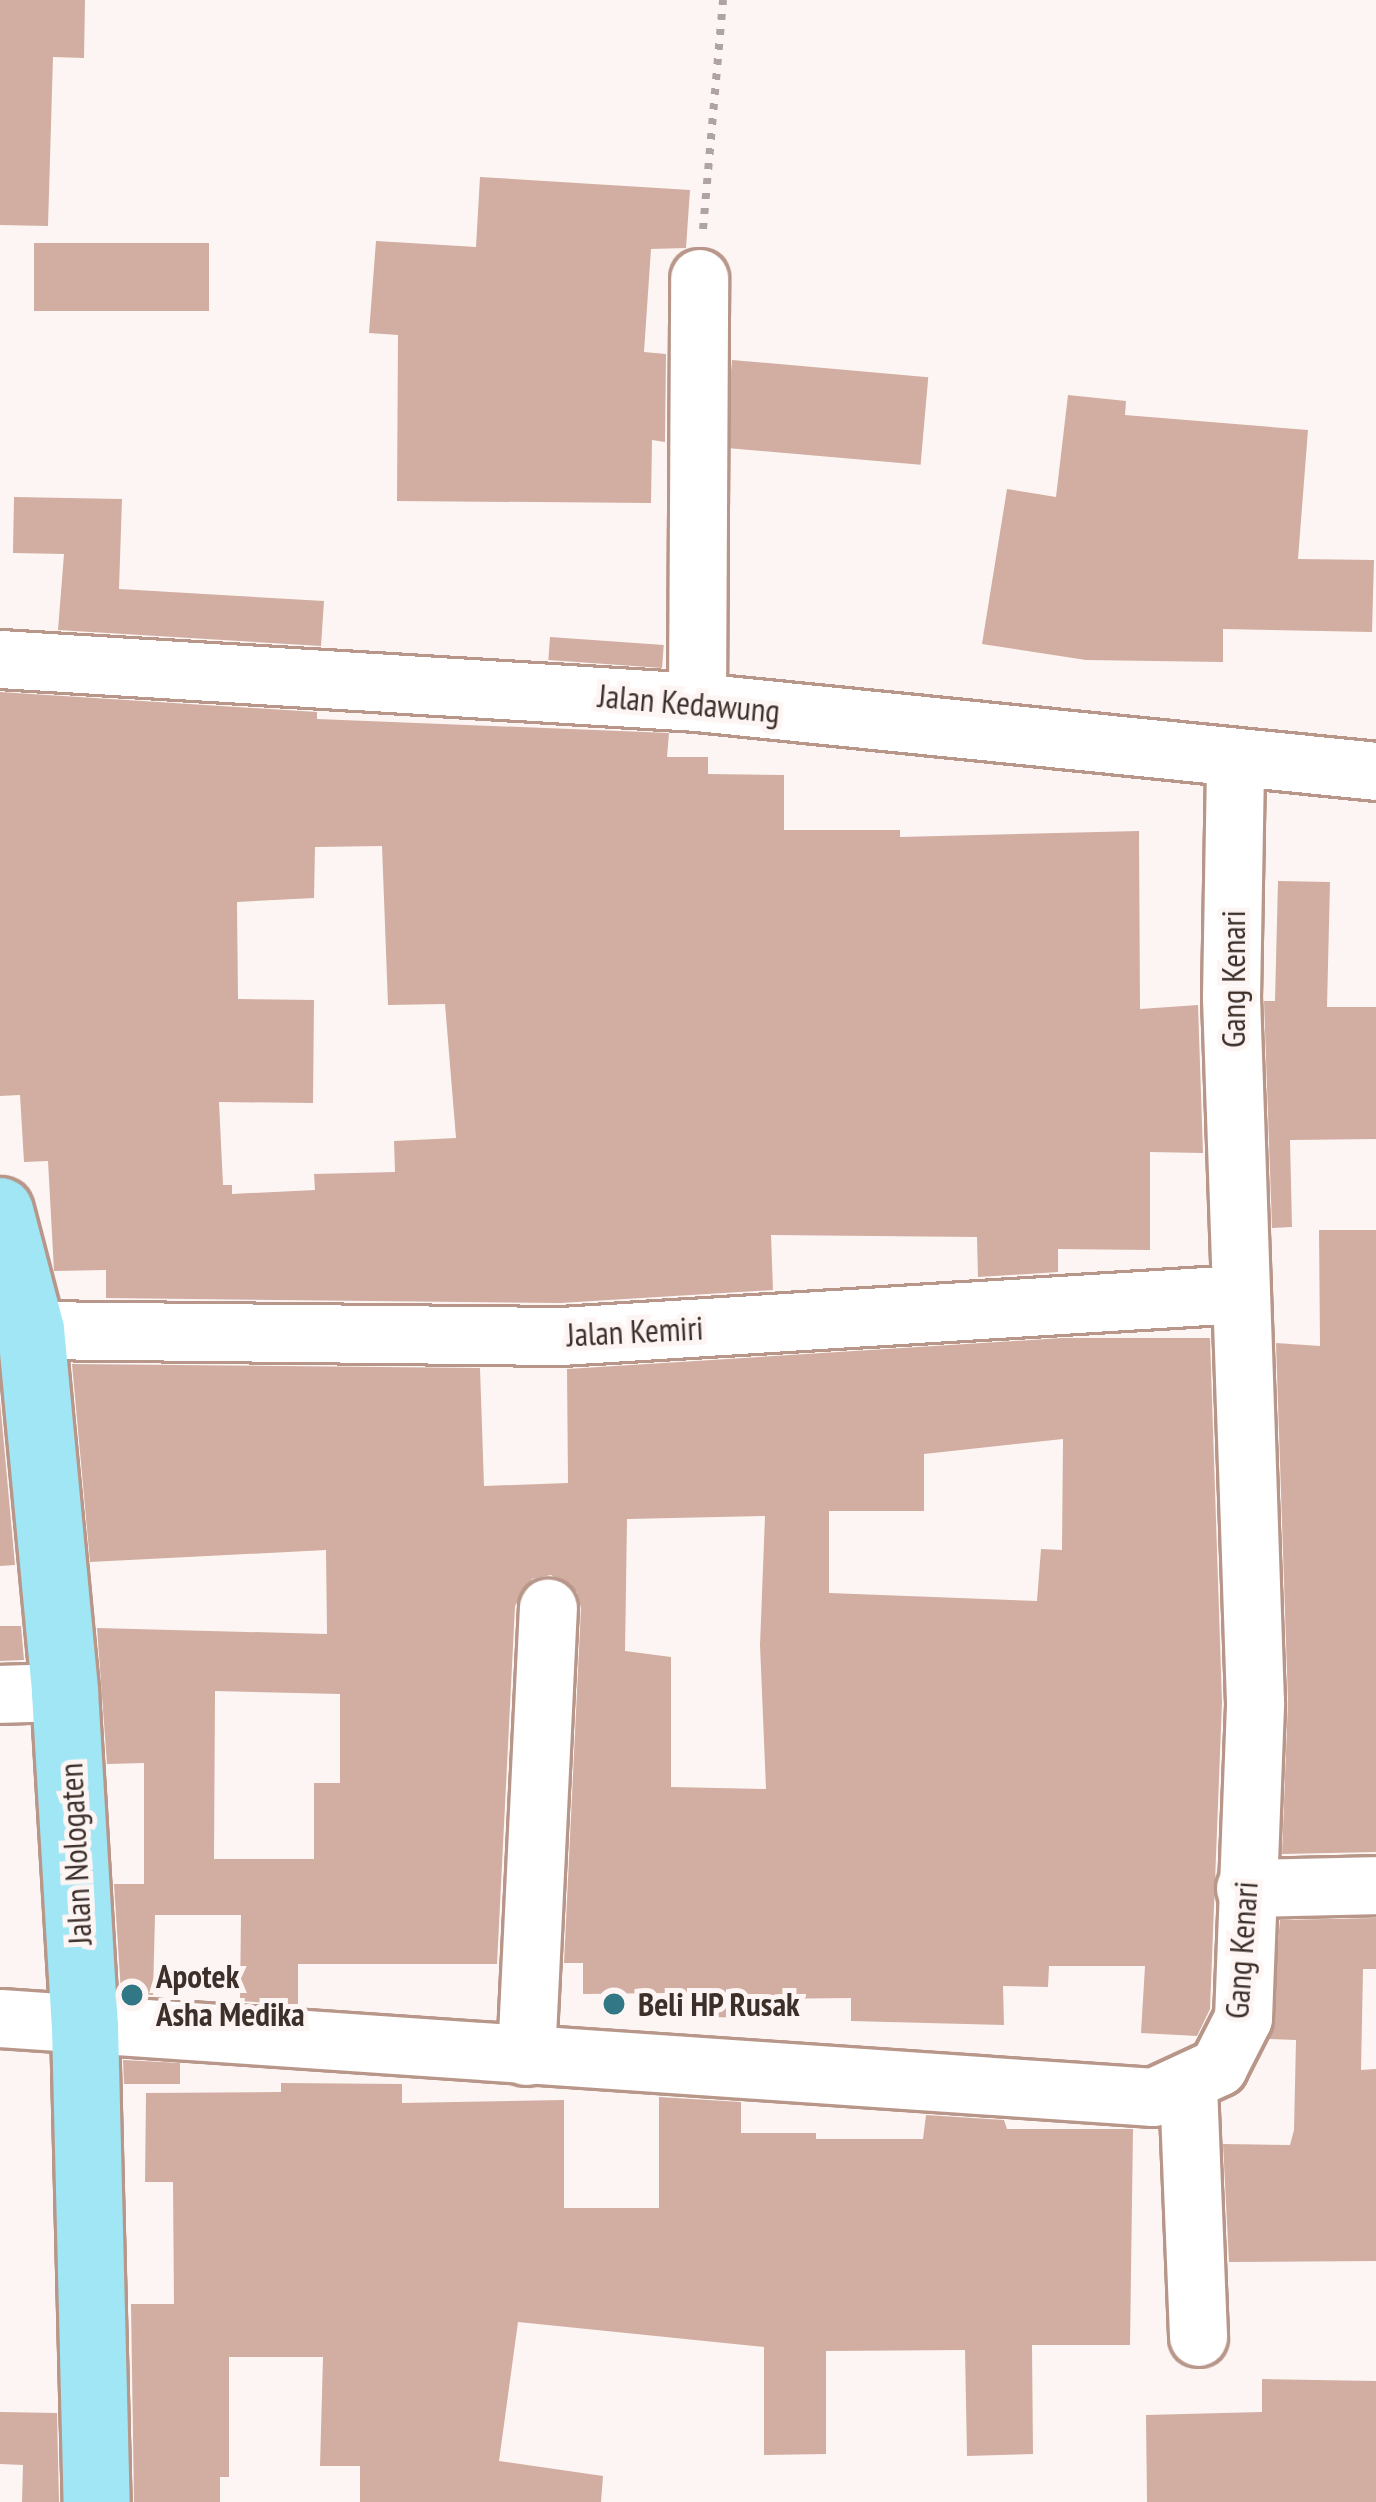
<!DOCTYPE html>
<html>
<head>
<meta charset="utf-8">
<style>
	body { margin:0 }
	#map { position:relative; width:1376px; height:2502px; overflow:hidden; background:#fdf5f3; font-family:"PT Sans Narrow",sans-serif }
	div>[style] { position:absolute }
	.building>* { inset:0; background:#d1aea1; transform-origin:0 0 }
	.path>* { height:8px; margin-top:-4px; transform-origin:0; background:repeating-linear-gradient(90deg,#afa4a1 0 6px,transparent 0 15px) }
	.roads { filter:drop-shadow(3px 0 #b8978a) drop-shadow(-3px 0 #b8978a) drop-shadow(0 3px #b8978a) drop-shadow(0 -3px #b8978a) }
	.minor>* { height:57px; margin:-28.5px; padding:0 28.5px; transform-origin:28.5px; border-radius:28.5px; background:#fff }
	.major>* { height:66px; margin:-33px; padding:0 33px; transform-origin:33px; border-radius:33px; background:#a1e6f5 }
	.dots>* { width:33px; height:33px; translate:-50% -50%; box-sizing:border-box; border:6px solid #fdf5f3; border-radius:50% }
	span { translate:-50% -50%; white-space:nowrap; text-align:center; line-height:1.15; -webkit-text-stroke:10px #fdf5f3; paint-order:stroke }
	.street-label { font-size:33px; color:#3d2f2a }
	.poi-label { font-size:33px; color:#3d2f2a; font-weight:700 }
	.left { translate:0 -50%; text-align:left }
</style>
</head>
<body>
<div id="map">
	<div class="building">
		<div style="clip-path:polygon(0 0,85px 0,84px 58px,53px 57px,48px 226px,0 225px)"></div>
		<div style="clip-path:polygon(480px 177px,690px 190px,686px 248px,651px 249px,644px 352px,666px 354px,665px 442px,652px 440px,651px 503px,397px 501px,398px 335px,369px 333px,376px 241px,476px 247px)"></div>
		<div style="left:34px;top:243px;width:175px;height:68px"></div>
		<div style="left:732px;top:360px;width:197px;height:88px;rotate:5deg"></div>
		<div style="clip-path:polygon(1068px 395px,1126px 401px,1125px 415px,1308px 430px,1298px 559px,1374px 560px,1372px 632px,1223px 629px,1223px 662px,1086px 660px,982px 644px,1007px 489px,1056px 497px)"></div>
		<div style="clip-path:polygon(14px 497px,122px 499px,119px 589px,324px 601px,321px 646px,58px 630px,64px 554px,13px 553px)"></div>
		<div style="left:550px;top:637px;width:114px;height:23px;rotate:4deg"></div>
		<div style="clip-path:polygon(evenodd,0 692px,317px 712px,317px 719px,669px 733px,667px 757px,708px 757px,708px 774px,784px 775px,784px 830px,900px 830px,900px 837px,1139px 831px,1140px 1009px,1198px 1005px,1203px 1153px,1150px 1152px,1150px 1250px,1058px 1249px,1058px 1272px,978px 1277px,977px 1237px,771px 1235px,773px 1290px,560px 1303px,106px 1298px,106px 1270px,54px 1271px,48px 1161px,24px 1162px,20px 1095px,0 1096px,0 692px,382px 846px,388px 1005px,445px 1004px,456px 1138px,394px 1141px,395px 1172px,314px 1174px,315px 1190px,232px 1194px,232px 1185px,223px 1185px,219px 1102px,313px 1103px,314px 1000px,238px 999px,237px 902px,314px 898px,315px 847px,382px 846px)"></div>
		<div style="clip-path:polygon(1278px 881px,1330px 882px,1327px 1007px,1376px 1007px,1376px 1139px,1290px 1140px,1292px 1227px,1272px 1228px,1264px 1001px,1275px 1001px)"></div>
		<div style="clip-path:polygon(1319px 1230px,1376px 1230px,1376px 1852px,1282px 1854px,1288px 1701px,1276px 1343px,1320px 1346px)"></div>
		<div style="clip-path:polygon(evenodd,1062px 1338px,1210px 1338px,1222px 1702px,1210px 2009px,1197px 2036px,1141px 2033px,1145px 1966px,1049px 1966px,1048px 1987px,1003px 1986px,1004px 2025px,851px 2021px,851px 1998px,756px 1999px,755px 2018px,666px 2016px,667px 1993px,583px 1994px,583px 1963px,564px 1963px,581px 1608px,577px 1592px,551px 1575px,532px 1579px,515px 1606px,497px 1964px,298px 1964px,298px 2005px,240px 2001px,241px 1915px,155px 1915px,153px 1995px,121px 1993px,114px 1884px,144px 1884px,144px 1763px,107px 1764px,97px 1628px,327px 1634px,326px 1550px,90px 1562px,72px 1364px,480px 1368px,484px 1486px,568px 1483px,567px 1369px,1062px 1338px,1063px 1439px,1062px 1550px,1041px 1549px,1037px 1601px,829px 1593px,829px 1511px,924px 1511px,924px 1454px,1063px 1439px,1062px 1338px,765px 1516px,760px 1645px,766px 1789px,671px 1787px,671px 1657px,625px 1651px,627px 1519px,765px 1516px,1062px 1338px,215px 1691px,340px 1694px,340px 1783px,314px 1783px,314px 1859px,214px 1859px,215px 1691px)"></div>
		<div style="clip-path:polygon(0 1401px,15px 1565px,0 1566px)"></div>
		<div style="clip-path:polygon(0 1626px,21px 1626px,24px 1660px,0 1661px)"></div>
		<div style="clip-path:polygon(1376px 1918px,1376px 1969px,1363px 1969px,1361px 2070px,1376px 2069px,1376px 2261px,1229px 2262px,1223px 2144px,1290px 2145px,1294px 2130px,1296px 2040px,1269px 2039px,1280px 1920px)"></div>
		<div style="clip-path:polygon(123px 2060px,180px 2063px,180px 2084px,124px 2084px)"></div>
		<div style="clip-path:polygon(281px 2083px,402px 2084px,402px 2103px,564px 2100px,564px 2208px,659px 2208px,659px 2097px,741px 2102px,741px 2133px,816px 2133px,816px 2139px,923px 2139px,926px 2115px,1004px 2120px,1007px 2129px,1133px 2129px,1130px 2345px,1032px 2345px,1033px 2454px,967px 2456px,965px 2350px,826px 2351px,826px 2454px,764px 2455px,764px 2347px,518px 2322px,499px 2461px,603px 2476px,601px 2502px,360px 2502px,360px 2466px,320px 2466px,323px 2357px,229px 2357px,229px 2477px,220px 2477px,220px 2502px,134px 2502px,131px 2304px,174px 2304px,173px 2182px,145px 2182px,146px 2093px,281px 2092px)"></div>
		<div style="clip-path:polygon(1262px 2379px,1376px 2381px,1376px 2502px,1147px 2502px,1146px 2415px,1262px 2412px)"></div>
		<div style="clip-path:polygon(0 2412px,57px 2413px,59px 2502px,22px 2502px,23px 2465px,0 2464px)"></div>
	</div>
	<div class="path">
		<div style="left:703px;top:229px;width:230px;rotate:-85deg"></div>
	</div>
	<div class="roads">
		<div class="minor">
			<div style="left:0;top:659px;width:698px;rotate:3.53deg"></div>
			<div style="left:697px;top:702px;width:682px;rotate:5.8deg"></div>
			<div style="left:697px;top:702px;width:424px;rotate:-89.7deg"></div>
			<div style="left:31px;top:1330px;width:530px;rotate:0.65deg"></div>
			<div style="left:561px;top:1336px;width:678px;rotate:-3.55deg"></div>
			<div style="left:0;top:1694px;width:65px;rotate:-1.8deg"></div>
			<div style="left:1245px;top:1888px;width:131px;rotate:-1.3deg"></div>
			<div style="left:0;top:2018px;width:1156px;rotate:3.92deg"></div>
			<div style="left:1153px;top:2097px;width:72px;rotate:-24.8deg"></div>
			<div style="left:1218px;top:2067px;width:55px;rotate:-63deg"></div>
			<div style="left:1243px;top:2018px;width:316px;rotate:-87.8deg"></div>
			<div style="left:1255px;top:1702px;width:705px;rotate:-91.95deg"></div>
			<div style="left:1231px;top:997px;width:239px;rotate:-89deg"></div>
			<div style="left:526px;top:2056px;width:449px;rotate:-87.2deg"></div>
			<div style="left:1188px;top:2086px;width:251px;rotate:87.7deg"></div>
		</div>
		<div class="major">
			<div style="left:0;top:1211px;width:123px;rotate:75.4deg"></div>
			<div style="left:31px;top:1330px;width:364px;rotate:84.6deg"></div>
			<div style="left:65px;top:1692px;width:335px;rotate:86.6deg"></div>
			<div style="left:85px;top:2026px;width:476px;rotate:88.6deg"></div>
		</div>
	</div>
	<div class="dots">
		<div style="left:132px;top:1995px;background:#327785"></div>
		<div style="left:614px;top:2004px;background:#327785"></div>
	</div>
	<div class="street-label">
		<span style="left:689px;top:703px;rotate:5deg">Jalan Kedawung</span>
		<span style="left:1233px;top:979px;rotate:-90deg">Gang Kenari</span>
		<span style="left:635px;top:1331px;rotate:-3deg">Jalan Kemiri</span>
		<span style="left:75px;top:1854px;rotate:-93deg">Jalan Nologaten</span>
		<span style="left:1241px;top:1950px;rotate:-86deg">Gang Kenari</span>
	</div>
	<div class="poi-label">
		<span class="left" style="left:156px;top:1995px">Apotek<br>Asha Medika</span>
		<span class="left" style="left:638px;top:2004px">Beli HP Rusak</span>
	</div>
</div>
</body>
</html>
